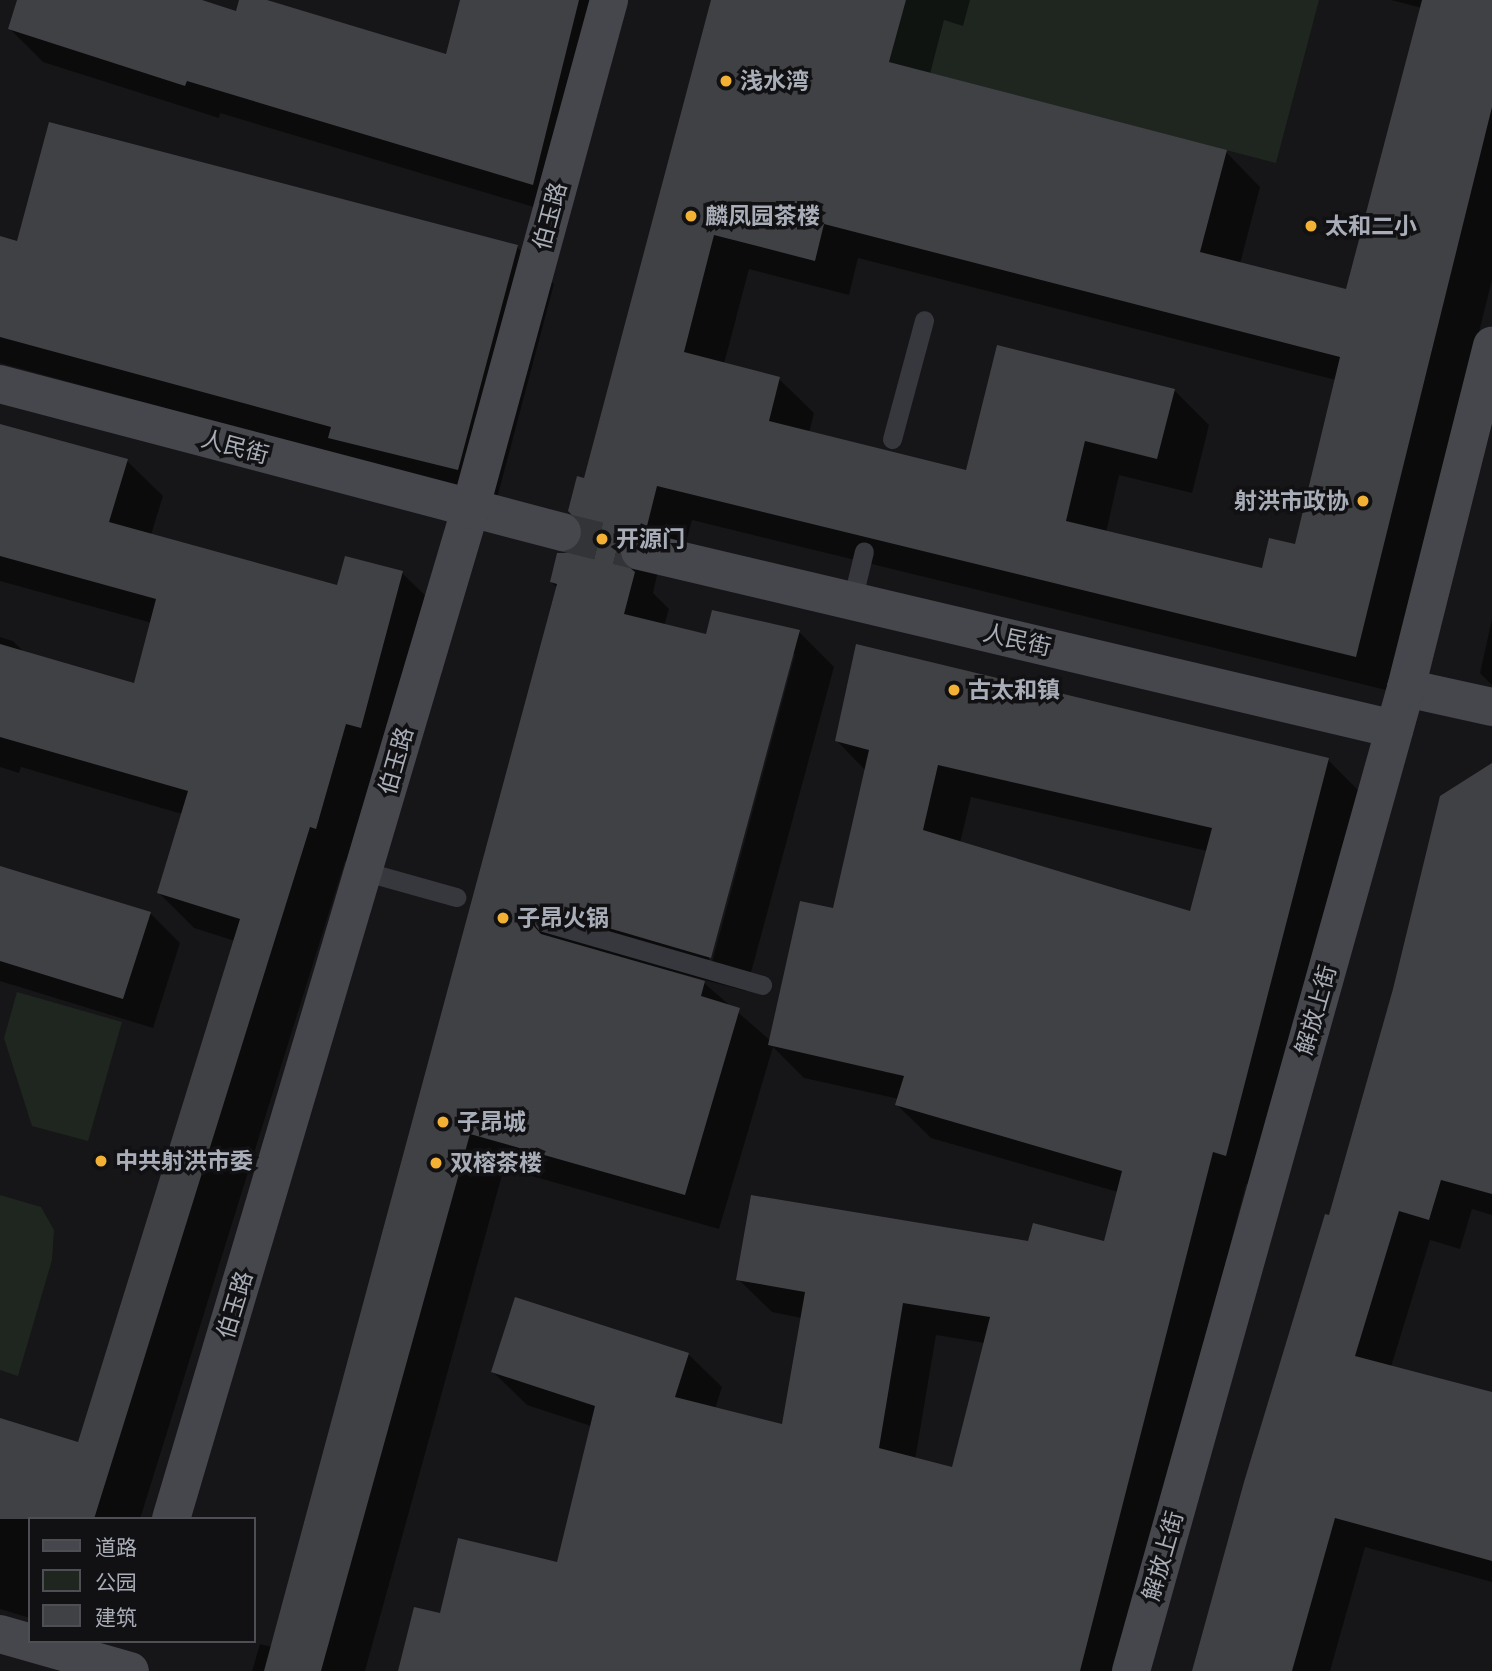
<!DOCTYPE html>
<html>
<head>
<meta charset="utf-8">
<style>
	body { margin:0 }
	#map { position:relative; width:1492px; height:1671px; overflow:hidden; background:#161618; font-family:"PT Sans","Noto Sans SC",sans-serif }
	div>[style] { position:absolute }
	.green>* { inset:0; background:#1e261f }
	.shadow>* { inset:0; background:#0007 }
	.building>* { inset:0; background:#404145 }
	.secondary-tunnel>* { height:38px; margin-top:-19px; transform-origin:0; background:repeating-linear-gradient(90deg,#333438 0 38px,transparent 0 57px) }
	.lane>* { height:19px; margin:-9.5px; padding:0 9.5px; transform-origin:9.5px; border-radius:9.5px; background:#37383d }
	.secondary>* { height:38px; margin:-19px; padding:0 19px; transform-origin:19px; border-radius:19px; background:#45474d }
	.dots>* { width:19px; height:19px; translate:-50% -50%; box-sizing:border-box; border:4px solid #111113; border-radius:50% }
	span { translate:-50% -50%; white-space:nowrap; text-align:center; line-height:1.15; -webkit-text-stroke:7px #111113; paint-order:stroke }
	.poi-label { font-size:23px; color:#a8adb8; font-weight:700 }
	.left { translate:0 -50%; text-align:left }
	.right { translate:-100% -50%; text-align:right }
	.street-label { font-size:23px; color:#a8adb8 }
	.legend { position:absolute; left:28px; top:1517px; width:228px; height:126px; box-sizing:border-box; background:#111113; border:2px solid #4d4f55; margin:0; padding:9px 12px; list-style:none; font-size:21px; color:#a8adb8 }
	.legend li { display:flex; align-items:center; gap:14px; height:35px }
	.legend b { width:35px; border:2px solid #4d4f55 }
</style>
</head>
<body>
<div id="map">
	<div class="green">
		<div style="clip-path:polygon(906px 0,1319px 0,1276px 163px,889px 62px)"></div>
		<div style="clip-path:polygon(17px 992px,122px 1022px,88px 1141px,32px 1126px,4px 1038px)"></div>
		<div style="clip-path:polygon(0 1195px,41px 1207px,54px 1230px,52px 1260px,18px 1376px,0 1370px)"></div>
	</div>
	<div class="shadow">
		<div style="clip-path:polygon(19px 0,197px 0,237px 13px,241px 0,261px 0,448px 56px,462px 0,621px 0,567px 217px,220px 113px,219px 118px,43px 62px,10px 29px)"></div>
		<div style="clip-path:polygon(evenodd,713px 0,970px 0,963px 26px,944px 20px,930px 74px,1226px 152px,1260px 187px,1240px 264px,1347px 291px,1422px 8px,1391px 0,1492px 0,1492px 280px,1390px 691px,692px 520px,680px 564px,658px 571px,653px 593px,669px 609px,664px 626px,707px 636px,799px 632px,834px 667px,746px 991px,576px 946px,704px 983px,771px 1041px,835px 911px,866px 771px,837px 741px,1328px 760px,1361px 793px,1259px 1188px,1246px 1184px,1121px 1671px,399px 1671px,441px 1615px,558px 1564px,591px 1426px,527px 1405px,493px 1372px,688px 1354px,722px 1387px,715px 1409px,783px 1426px,802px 1318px,772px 1312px,738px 1279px,1030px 1243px,1105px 1243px,1118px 1192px,931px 1138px,897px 1105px,899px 1099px,804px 1078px,773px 1047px,719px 1229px,504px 1168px,365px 1671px,252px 1671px,260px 1644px,272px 1647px,558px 588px,551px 582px,585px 539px,585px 480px,713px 0,858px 258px,1336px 380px,1297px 546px,1263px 570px,1106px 533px,1119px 475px,1192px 493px,1209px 425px,1174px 390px,967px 472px,809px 433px,814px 413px,779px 379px,724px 364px,749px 269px,849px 295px,858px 258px,713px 0,791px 654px,795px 654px,711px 966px,707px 966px,791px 654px,713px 0,971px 797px,1207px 851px,1191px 913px,960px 843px,971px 797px,713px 0,936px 1335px,985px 1343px,953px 1469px,915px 1460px,936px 1335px)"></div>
		<div style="clip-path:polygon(0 238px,19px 243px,517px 247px,554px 284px,495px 506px,352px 459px,0 363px)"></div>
		<div style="clip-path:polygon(0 426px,127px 461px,163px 496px,151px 535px,338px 587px,402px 573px,438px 608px,351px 863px,345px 861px,140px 1519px,30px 1519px,30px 1618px,0 1609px,0 1420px,79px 1445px,235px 941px,194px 928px,159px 893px,182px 814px,21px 767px,19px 773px,0 767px,0 637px,13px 641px,26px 654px,135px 685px,152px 623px,0 581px)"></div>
		<div style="clip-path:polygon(1492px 619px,1492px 685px,1480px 673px)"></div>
		<div style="clip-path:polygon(1492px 765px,1492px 1215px,1472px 1209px,1460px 1249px,1430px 1240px,1391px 1367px,1492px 1394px,1492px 1582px,1365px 1547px,1330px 1671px,1194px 1671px,1330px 1218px)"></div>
		<div style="clip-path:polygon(0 867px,150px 913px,180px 943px,153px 1028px,0 981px)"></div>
	</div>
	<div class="building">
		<div style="clip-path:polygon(17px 0,202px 0,236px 11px,239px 0,267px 0,446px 54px,460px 0,579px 0,533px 185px,187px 81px,185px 86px,8px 29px)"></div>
		<div style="clip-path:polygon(evenodd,711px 0,906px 0,889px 62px,1227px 150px,1200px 252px,1346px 289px,1422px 0,1492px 0,1492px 107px,1356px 657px,657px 486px,646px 530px,633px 530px,619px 545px,619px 558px,635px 572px,624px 614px,706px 634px,712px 610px,800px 630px,711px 958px,547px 910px,536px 913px,532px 924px,541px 934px,705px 981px,701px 996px,740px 1008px,685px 1195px,470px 1134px,321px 1671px,264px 1671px,557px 584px,550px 582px,557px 553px,568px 553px,583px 538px,583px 526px,568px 511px,577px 476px,584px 478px,711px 0,824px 224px,1340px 357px,1295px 544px,1269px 538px,1262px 568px,1066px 521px,1085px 441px,1157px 459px,1175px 389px,997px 345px,966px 470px,769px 421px,780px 377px,684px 352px,714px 235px,815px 261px,824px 224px)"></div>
		<div style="clip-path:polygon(49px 122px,518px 245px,458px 470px,328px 438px,331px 427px,0 337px,0 236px,17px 241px)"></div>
		<div style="clip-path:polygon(0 424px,128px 459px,109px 522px,337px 585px,345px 556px,403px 571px,361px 728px,346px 724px,316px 829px,310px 827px,94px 1519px,0 1519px,0 1418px,78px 1442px,240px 919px,157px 893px,188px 791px,0 737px,0 644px,134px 683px,156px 599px,0 556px)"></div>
		<div style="clip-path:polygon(evenodd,856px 644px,1329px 758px,1226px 1156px,1213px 1152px,1080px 1671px,398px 1671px,414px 1607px,440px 1613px,458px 1538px,557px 1562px,595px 1406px,491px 1372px,515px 1297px,689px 1353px,675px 1397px,782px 1424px,805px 1292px,736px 1280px,751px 1195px,1028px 1241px,1033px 1223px,1104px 1241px,1122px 1171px,895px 1105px,904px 1076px,768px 1045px,800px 901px,833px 908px,869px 750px,835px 741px,856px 644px,938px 765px,1212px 828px,1190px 911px,923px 830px,938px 765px,856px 644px,903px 1303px,990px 1317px,952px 1467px,879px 1448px,903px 1303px)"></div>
		<div style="clip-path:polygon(1492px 763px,1492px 1194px,1441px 1180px,1429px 1220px,1399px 1211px,1355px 1356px,1492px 1392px,1492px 1561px,1335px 1518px,1292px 1671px,1192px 1671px,1244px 1482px,1325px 1214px,1329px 1215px,1393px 989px,1440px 796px)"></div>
		<div style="clip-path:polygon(0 866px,151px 912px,123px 999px,0 961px)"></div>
	</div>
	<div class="secondary-tunnel">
		<div style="left:562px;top:532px;width:80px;rotate:13.7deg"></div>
	</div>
	<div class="lane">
		<div style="left:892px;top:439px;width:123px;rotate:-74.9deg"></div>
		<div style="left:852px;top:601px;width:51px;rotate:-76.5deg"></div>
		<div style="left:363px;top:871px;width:97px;rotate:15.6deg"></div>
		<div style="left:544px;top:922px;width:227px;rotate:16.1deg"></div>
	</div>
	<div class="secondary">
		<div style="left:0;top:384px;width:581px;rotate:14.75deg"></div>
		<div style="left:640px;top:551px;width:775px;rotate:13.28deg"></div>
		<div style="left:1406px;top:688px;width:88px;rotate:12.5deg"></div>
		<div style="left:171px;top:1519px;width:1052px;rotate:-73.49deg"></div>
		<div style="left:470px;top:510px;width:529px;rotate:-74.75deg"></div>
		<div style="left:0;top:1634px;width:135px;rotate:15.9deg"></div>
		<div style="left:1131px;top:1671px;width:1021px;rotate:-74.37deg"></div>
		<div style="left:1406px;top:688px;width:353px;rotate:-75.9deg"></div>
	</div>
	<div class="dots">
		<div style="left:726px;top:81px;background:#f2b134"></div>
		<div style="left:691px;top:216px;background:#f2b134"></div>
		<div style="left:1311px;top:226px;background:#f2b134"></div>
		<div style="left:1363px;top:501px;background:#f2b134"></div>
		<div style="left:602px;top:539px;background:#f2b134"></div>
		<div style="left:954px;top:690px;background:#f2b134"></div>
		<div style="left:503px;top:918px;background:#f2b134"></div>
		<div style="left:443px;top:1122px;background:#f2b134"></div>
		<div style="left:101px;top:1161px;background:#f2b134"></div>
		<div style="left:436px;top:1163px;background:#f2b134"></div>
	</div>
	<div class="poi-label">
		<span class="left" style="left:740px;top:81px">浅水湾</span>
		<span class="left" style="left:705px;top:216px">麟凤园茶楼</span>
		<span class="left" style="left:1325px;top:226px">太和二小</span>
		<span class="right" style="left:1349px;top:501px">射洪市政协</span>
		<span class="left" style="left:616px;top:539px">开源门</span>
		<span class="left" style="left:968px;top:690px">古太和镇</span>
		<span class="left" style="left:517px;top:918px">子昂火锅</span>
		<span class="left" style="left:457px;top:1122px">子昂城</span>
		<span class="left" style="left:115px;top:1161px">中共射洪市委</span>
		<span class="left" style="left:450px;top:1163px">双榕茶楼</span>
	</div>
	<div class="street-label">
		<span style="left:550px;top:216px;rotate:-75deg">伯玉路</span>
		<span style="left:235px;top:447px;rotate:15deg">人民街</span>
		<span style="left:1017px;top:640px;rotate:13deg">人民街</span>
		<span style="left:396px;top:761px;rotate:-74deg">伯玉路</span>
		<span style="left:1316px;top:1010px;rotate:-74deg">解放上街</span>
		<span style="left:235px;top:1305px;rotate:-73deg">伯玉路</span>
		<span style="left:1163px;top:1556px;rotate:-74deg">解放上街</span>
	</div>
	<ul class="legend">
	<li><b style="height:9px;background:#45474d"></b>道路</li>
	<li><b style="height:19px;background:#1e261f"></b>公园</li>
	<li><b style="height:19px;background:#404145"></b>建筑</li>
	</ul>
</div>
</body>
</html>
